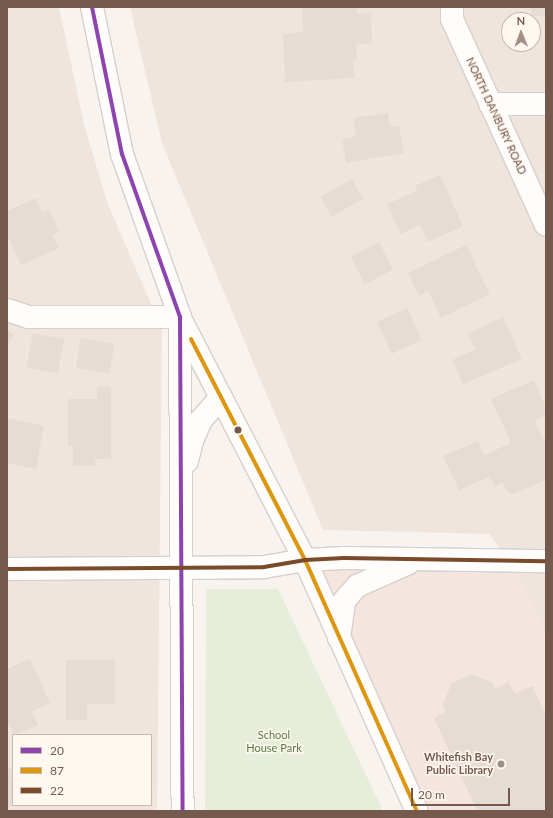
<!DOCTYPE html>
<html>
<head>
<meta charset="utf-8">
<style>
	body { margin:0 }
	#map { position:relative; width:553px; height:818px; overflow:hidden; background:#f8f3ee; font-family:Lato,sans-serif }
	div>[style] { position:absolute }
	.residential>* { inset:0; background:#f0e5dc }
	.commercial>* { inset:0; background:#f5e5df }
	.green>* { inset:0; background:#e6eed9 }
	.building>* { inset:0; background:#e5dcd5; transform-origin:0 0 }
	.roads { filter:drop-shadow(1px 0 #d6cfca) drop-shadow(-1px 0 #d6cfca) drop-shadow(0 1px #d6cfca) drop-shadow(0 -1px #d6cfca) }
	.minor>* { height:22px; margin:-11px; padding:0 11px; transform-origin:11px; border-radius:11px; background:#fefdfc }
	.bus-1>* { height:4px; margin:-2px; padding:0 2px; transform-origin:2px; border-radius:2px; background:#8e44ad }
	.bus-2>* { height:4px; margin:-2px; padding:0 2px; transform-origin:2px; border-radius:2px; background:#dd970f }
	.bus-3>* { height:4px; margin:-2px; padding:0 2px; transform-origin:2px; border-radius:2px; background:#7a4b2a }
	.dots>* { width:11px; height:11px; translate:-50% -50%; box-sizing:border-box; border:2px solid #fef8f0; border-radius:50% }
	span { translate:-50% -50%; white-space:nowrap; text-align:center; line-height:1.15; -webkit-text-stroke:3px #fef8f0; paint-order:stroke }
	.street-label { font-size:11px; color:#76594d }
	.park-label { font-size:11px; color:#597b45 }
	.poi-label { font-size:11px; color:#76594d; font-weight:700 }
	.right { translate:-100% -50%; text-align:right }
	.frame { position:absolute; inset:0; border:8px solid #76594d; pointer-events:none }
	.legend { position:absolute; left:12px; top:734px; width:140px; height:72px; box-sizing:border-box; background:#fef8f0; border:1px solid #c8b8af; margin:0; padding:5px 7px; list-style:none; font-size:12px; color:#76594d }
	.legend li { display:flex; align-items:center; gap:8px; height:20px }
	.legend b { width:20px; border:1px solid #c8b8af }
	.north { position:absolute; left:501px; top:12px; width:40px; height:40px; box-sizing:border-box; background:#fef8f0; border:1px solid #c8b8af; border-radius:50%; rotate:359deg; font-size:11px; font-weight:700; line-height:16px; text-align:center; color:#76594d }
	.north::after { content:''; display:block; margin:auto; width:14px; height:18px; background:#a48f85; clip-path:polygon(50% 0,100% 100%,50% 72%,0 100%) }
	.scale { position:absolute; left:411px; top:788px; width:99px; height:18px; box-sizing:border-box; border:2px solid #76594d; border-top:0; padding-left:5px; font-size:12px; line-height:14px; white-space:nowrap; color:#76594d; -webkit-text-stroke:3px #fef8f0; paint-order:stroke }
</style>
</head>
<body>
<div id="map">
	<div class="residential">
		<div style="clip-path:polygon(evenodd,7px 7px,59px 7px,84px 124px,107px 202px,162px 329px,157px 811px,7px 811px,7px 7px,13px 735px,151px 735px,151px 805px,13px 805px,13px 735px)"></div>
		<div style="clip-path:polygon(evenodd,130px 7px,546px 7px,546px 635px,511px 562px,489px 534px,323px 530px,162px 143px,130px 7px,509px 20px,533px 20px,533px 44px,509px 44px,509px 20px)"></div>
	</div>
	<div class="commercial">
		<div style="clip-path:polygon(305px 560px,511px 562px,546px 635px,546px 811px,417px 811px)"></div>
	</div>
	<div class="green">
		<div style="clip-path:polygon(206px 589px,278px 589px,383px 811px,205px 811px)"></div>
	</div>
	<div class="building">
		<div style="clip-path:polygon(302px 7px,357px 7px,357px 14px,371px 13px,372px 43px,356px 44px,357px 61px,353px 61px,354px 78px,285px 82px,283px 34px,303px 32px)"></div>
		<div style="left:531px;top:7px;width:15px;height:9px"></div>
		<div style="clip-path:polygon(388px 113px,390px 127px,399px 126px,404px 153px,346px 163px,342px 139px,356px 136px,353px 118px)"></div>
		<div style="clip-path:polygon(440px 175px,463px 226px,428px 242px,420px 225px,401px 234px,387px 204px,417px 191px,415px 186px)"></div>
		<div style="left:352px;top:179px;width:23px;height:36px;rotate:61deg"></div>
		<div style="clip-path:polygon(36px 198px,42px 212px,49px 210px,59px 232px,52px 235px,59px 248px,21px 265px,7px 235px,7px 211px)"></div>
		<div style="left:379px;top:242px;width:31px;height:32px;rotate:63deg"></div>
		<div style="clip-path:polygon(466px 245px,490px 294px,441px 318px,428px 291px,419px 296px,408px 273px)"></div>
		<div style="left:407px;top:308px;width:35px;height:33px;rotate:65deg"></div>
		<div style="clip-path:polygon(503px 317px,522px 359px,463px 384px,452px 360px,475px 349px,468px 334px)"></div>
		<div style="clip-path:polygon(7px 330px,14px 335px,7px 346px)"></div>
		<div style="left:33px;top:333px;width:32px;height:35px;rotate:11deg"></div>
		<div style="left:81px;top:338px;width:34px;height:30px;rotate:10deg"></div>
		<div style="clip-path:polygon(534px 380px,546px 407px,546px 415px,535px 420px,543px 440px,546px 439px,546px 480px,511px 495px,502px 483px,495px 487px,489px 477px,459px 490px,443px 456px,478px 441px,484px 455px,511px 443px,491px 399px)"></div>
		<div style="clip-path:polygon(97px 387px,111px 387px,111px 459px,95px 459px,95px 466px,73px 466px,73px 445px,68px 446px,68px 399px,97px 399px)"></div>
		<div style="clip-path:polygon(7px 418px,44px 426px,36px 469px,7px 463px)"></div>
		<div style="clip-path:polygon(30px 659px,50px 703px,32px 711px,38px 725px,14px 735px,7px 720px,7px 669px)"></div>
		<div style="clip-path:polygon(66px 660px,115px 660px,115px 704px,87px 704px,87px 720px,66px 720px)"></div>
		<div style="clip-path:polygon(471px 674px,492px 682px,495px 689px,508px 682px,515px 694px,532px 686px,546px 715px,546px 811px,477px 811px,434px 718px,446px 712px,443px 705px,451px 684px)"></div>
		<div style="clip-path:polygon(11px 767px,13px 805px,7px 808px,7px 769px)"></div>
	</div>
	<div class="roads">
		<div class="minor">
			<div style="left:92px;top:7px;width:150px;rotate:78.5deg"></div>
			<div style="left:122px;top:154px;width:173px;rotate:70.4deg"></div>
			<div style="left:180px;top:317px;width:494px;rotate:89.7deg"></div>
			<div style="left:452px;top:7px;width:12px;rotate:90deg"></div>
			<div style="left:452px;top:19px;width:226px;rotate:65.5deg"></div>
			<div style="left:490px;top:104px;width:56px"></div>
			<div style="left:7px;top:310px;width:22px;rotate:18deg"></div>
			<div style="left:28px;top:317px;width:152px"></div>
			<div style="left:182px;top:322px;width:268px;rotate:62.7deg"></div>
			<div style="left:305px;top:560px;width:275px;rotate:66deg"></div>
			<div style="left:187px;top:461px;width:21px;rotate:-76deg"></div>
			<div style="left:192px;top:441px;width:23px;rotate:-67deg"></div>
			<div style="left:201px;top:420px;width:30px;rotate:-49deg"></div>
			<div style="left:7px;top:569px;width:257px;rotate:-0.4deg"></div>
			<div style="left:264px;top:567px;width:42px;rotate:-9.7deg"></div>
			<div style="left:305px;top:560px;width:39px;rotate:-3deg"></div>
			<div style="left:344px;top:558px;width:202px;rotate:0.9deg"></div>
			<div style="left:339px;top:638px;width:37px;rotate:-82deg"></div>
			<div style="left:344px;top:601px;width:20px;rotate:-49deg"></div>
			<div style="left:357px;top:586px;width:57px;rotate:-23.9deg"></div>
		</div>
	</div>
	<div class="bus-1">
		<div style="left:92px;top:7px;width:150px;rotate:78.5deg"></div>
		<div style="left:122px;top:154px;width:173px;rotate:70.4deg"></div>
		<div style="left:180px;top:317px;width:494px;rotate:89.7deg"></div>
	</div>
	<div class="bus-2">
		<div style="left:191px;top:339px;width:249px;rotate:62.7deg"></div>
		<div style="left:305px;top:560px;width:275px;rotate:66deg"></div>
	</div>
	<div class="bus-3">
		<div style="left:7px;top:569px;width:257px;rotate:-0.4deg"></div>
		<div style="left:264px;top:567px;width:42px;rotate:-9.7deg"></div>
		<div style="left:305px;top:560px;width:39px;rotate:-3deg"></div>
		<div style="left:344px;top:558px;width:202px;rotate:0.9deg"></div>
	</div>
	<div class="dots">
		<div style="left:238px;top:430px;background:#76594d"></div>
		<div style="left:501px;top:764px;background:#a48f85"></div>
	</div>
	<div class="street-label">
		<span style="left:496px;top:116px;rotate:65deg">NORTH DANBURY ROAD</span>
	</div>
	<div class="park-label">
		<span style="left:274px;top:742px">School<br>House Park</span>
	</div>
	<div class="poi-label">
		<span class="right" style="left:493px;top:764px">Whitefish Bay<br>Public Library</span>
	</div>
	<div class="frame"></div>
	<ul class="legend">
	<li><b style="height:5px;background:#8e44ad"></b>20</li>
	<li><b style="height:5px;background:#dd970f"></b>87</li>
	<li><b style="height:5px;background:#7a4b2a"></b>22</li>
	</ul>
	<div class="north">N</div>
	<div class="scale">20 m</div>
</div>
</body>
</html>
